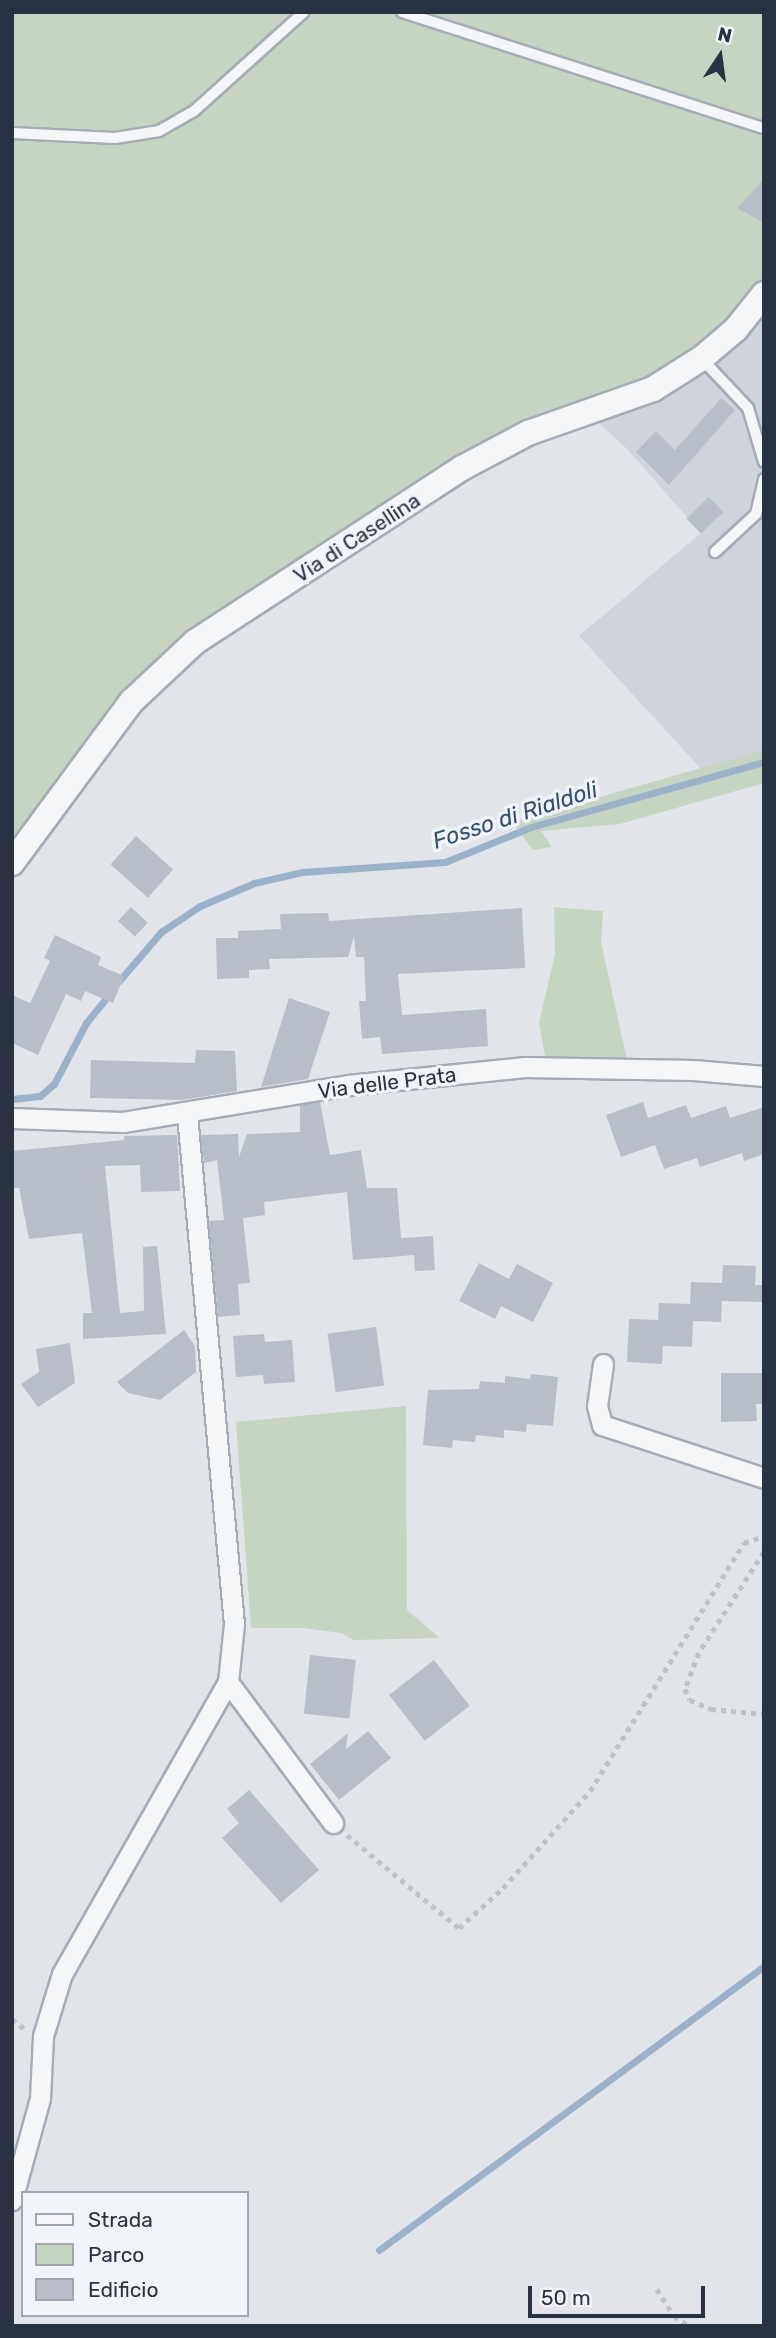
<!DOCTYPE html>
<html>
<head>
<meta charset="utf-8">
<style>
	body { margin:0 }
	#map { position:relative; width:776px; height:2338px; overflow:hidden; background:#e1e5ea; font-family:Rubik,sans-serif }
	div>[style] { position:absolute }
	.built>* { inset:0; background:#cfd4dc }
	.green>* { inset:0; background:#c6d5c2 }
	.stream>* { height:7px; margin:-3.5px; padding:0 3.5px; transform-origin:3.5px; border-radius:3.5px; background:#9bb2cb }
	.building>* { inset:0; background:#b8bec8; transform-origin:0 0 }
	.path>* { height:4.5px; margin-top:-2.25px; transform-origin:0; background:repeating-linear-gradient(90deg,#bfc3c9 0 5px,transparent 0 10px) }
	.roads { filter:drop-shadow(2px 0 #a6acb5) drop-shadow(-2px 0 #a6acb5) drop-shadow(0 2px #a6acb5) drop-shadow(0 -2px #a6acb5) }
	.service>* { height:10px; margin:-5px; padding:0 5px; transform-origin:5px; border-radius:5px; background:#f4f6f8 }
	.minor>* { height:19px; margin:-9.5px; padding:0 9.5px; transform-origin:9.5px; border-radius:9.5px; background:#f4f6f8 }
	.tertiary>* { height:24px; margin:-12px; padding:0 12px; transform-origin:12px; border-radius:12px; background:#f4f6f8 }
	span { translate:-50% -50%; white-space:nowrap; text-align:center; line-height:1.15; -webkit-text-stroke:7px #f1f4f8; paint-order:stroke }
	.street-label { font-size:21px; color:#293243 }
	.water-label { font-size:23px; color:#315078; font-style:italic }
	.frame { position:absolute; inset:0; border:14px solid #293243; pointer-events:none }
	.legend { position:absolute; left:21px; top:2191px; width:228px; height:126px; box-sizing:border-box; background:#f1f4f8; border:2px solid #a1a6b0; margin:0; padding:9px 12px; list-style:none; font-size:21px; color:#293243 }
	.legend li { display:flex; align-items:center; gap:14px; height:35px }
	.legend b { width:35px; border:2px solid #a1a6b0 }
	.north { position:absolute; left:685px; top:21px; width:70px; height:70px; -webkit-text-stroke:5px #f1f4f8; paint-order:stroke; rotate:13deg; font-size:19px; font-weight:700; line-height:28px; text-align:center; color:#293243 }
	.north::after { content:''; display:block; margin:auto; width:24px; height:32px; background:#293243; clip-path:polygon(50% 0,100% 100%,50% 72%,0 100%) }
	.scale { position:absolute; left:528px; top:2286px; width:177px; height:32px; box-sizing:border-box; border:4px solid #293243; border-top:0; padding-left:9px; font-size:21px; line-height:24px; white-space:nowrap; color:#293243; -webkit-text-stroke:5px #f1f4f8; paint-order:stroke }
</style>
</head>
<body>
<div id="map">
	<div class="built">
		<div style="clip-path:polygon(764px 299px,764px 750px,702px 770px,579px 636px,701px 533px,627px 449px,587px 412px)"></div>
	</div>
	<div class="green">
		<div style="clip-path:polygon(12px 12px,764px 12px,764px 294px,702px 358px,528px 433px,195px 642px,12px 863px)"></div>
		<div style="clip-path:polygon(764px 750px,764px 783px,620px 824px,541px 831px,552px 847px,533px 850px,512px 822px)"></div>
		<div style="clip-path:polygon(554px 907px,603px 911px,601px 942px,629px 1069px,547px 1067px,539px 1023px,555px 954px)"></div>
		<div style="clip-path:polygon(406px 1406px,407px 1610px,440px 1638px,354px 1640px,341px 1633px,304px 1628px,251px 1628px,236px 1422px)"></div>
	</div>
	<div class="stream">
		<div style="left:119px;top:981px;width:65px;rotate:-49.4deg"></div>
		<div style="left:161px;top:932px;width:47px;rotate:-33.7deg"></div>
		<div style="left:200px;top:906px;width:59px;rotate:-23.1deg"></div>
		<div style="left:254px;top:883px;width:49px;rotate:-12.9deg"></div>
		<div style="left:302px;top:872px;width:143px;rotate:-4deg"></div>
		<div style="left:445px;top:862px;width:93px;rotate:-22.1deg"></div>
		<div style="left:531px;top:827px;width:242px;rotate:-15.6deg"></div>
		<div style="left:12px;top:1099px;width:28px;rotate:-6deg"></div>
		<div style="left:40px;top:1096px;width:18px;rotate:-41deg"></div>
		<div style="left:54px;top:1084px;width:69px;rotate:-62.3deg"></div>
		<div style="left:86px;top:1023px;width:38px;rotate:-51deg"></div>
		<div style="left:379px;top:2250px;width:478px;rotate:-36.4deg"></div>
	</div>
	<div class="building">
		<div style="clip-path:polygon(764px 179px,764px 223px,737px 208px)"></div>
		<div style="clip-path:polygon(721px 398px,735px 410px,669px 485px,636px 452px,656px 431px,675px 450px)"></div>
		<div style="left:709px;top:497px;width:21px;height:31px;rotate:47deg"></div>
		<div style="left:136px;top:836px;width:50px;height:38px;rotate:42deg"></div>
		<div style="left:131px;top:907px;width:23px;height:19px;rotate:43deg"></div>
		<div style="clip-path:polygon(522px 908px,525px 968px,398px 974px,402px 1015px,486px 1009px,488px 1046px,382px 1054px,380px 1037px,362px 1039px,359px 1001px,366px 1001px,364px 957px,356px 957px,354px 937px,348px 957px,269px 959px,270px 969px,249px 970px,249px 978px,217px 979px,216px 938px,238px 938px,238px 931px,281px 929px,280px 914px,328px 913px,329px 921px)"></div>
		<div style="clip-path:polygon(55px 935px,101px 957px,98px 965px,124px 976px,113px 1003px,85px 991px,81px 1001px,66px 994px,38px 1055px,12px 1043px,12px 995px,30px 1003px,50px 961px,44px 958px)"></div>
		<div style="clip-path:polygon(289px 998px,330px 1012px,308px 1079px,261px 1087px)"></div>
		<div style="clip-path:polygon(196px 1050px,235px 1051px,237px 1091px,182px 1100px,90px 1098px,91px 1060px,195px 1063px)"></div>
		<div style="clip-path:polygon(320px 1102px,330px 1155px,361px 1150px,367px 1188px,397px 1188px,401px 1238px,433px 1236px,435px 1270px,415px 1271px,414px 1255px,353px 1260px,347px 1192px,264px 1202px,265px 1215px,243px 1218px,250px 1283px,238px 1284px,240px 1315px,218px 1317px,209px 1221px,224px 1220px,217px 1160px,204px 1163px,201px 1135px,238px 1134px,239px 1157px,247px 1134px,300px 1132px,300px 1105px)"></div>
		<div style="clip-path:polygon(643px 1102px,648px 1118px,686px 1105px,691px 1118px,726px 1106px,730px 1118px,764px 1107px,764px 1154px,744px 1161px,742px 1153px,700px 1167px,697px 1158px,664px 1169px,655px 1145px,621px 1157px,606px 1115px)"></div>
		<div style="clip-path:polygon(177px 1135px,180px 1191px,141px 1192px,140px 1165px,105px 1166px,120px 1313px,144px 1311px,143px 1247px,157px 1246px,166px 1334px,83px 1339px,83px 1313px,92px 1313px,82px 1233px,29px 1239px,19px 1188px,12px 1188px,12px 1151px,124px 1140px,124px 1136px)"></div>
		<div style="clip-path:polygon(479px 1263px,509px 1279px,517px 1264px,553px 1283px,533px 1322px,501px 1306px,495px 1319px,459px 1301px)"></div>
		<div style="clip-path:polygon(723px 1265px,756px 1266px,755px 1285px,764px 1285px,764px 1302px,722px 1301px,721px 1322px,693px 1321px,692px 1347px,663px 1346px,662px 1364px,627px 1362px,629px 1319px,658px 1320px,659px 1303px,690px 1304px,691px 1282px,722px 1283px)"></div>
		<div style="left:376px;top:1327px;width:59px;height:49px;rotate:82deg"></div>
		<div style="clip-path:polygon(184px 1330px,195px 1346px,196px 1372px,160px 1400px,128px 1393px,117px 1382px)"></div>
		<div style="clip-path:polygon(264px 1334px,265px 1342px,292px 1340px,295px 1382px,264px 1384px,263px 1375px,236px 1377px,233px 1336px)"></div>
		<div style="clip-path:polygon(70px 1343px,75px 1383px,38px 1407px,21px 1384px,39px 1372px,36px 1349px)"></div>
		<div style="clip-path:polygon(721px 1373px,764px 1373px,764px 1404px,756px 1404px,757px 1421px,721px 1422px)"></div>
		<div style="clip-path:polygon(531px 1374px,558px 1377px,553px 1426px,527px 1424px,526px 1432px,504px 1430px,504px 1438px,476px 1435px,475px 1442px,453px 1440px,452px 1448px,423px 1445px,428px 1390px,479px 1389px,480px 1381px,505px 1383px,505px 1376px,530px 1379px)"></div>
		<div style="left:310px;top:1655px;width:46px;height:59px;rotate:6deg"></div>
		<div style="left:434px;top:1660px;width:58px;height:57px;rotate:52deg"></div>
		<div style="clip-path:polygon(368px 1731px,391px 1758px,339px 1800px,310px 1764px,348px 1733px,346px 1749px)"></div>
		<div style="clip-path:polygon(249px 1790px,319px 1870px,281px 1903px,222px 1838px,239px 1823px,227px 1809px)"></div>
	</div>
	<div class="path">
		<div style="left:764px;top:1552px;width:120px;rotate:122.8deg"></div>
		<div style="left:699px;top:1653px;width:39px;rotate:111deg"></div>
		<div style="left:685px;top:1689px;width:12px;rotate:66deg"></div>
		<div style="left:690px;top:1700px;width:23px;rotate:23deg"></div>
		<div style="left:711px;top:1709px;width:53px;rotate:5.4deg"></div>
		<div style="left:347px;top:1835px;width:146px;rotate:39.7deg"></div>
		<div style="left:459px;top:1928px;width:59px;rotate:-42.3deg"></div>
		<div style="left:503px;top:1888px;width:130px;rotate:-48.1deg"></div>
		<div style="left:590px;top:1791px;width:292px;rotate:-58.2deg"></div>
		<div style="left:744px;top:1543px;width:21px;rotate:-19deg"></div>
		<div style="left:12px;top:2019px;width:16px;rotate:38deg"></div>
		<div style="left:657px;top:2289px;width:32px;rotate:58deg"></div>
		<div style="left:674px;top:2316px;width:19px;rotate:32deg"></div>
	</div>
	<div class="roads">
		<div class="service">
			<div style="left:402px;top:12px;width:380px;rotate:17.8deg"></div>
			<div style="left:12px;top:133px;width:103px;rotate:2.8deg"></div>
			<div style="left:115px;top:138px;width:45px;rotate:-9deg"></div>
			<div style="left:159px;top:131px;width:40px;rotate:-29.7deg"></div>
			<div style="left:194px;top:111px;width:148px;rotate:-42deg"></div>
			<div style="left:702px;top:359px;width:67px;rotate:46.8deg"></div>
			<div style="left:748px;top:408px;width:56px;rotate:73.5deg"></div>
			<div style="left:715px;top:552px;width:56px;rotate:-42.8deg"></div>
			<div style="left:756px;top:514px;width:36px;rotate:-77deg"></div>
		</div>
		<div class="minor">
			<div style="left:12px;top:1118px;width:111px;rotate:2.1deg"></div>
			<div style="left:123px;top:1122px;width:228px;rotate:-9.3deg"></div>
			<div style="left:348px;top:1085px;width:178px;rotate:-5.8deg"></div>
			<div style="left:525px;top:1067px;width:168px;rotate:1deg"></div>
			<div style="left:693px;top:1070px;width:71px;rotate:4.8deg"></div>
			<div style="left:603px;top:1364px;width:42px;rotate:98.1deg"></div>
			<div style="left:597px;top:1406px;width:20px;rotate:75deg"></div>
			<div style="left:602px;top:1425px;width:170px;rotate:18.1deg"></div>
			<div style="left:228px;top:1682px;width:176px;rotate:53.3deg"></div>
			<div style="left:12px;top:2200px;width:106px;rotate:-74.6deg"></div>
			<div style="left:40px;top:2098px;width:62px;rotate:-87.2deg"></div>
			<div style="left:43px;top:2036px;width:65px;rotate:-73deg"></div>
			<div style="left:62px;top:1974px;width:336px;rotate:-60.4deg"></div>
			<div style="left:228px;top:1682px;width:58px;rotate:-84.1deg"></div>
			<div style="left:234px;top:1624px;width:512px;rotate:-95.27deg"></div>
		</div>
		<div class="tertiary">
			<div style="left:12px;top:863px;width:202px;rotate:-53.5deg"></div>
			<div style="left:132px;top:701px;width:86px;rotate:-43.1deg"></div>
			<div style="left:195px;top:642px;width:319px;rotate:-33.1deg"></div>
			<div style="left:462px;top:468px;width:75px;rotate:-27.9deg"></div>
			<div style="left:528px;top:433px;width:133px;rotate:-19.4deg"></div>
			<div style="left:653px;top:389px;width:58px;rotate:-32.3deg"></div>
			<div style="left:702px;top:358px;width:45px;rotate:-40.5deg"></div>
			<div style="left:736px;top:329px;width:45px;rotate:-51.3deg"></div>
		</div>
	</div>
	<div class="street-label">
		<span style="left:357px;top:538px;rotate:-33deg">Via di Casellina</span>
		<span style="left:387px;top:1083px;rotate:-7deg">Via delle Prata</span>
	</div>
	<div class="water-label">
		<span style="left:515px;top:815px;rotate:-18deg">Fosso di Rialdoli</span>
	</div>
	<div class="frame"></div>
	<ul class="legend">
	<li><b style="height:9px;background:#f4f6f8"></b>Strada</li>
	<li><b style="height:19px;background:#c6d5c2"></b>Parco</li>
	<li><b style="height:19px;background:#b8bec8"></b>Edificio</li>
	</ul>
	<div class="north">N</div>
	<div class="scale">50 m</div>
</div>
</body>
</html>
